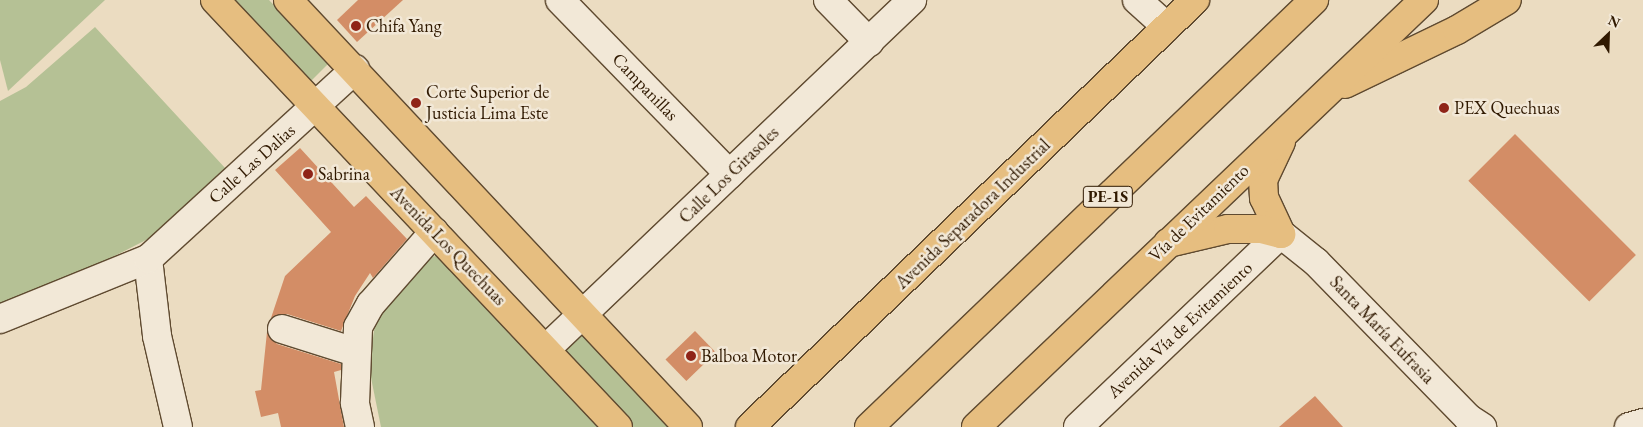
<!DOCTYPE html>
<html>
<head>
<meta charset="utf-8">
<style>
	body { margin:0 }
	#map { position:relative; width:1643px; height:427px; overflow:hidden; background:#ebdcc1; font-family:"EB Garamond",serif }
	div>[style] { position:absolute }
	.green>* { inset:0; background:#b5c195 }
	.building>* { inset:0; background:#d38d66; transform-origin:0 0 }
	.roads { filter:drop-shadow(1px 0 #5f4a30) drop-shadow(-1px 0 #5f4a30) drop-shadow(0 1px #5f4a30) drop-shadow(0 -1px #5f4a30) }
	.minor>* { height:28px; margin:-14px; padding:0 14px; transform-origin:14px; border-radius:14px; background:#f2e8d7 }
	.major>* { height:28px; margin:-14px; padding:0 14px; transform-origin:14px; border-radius:14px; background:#e6be80 }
	.highway>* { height:28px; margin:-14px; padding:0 14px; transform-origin:14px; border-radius:14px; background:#e6be80 }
	.dots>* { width:14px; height:14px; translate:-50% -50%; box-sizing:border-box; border:2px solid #f2e8d7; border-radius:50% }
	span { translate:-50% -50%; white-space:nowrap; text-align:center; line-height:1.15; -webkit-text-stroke:5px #f2e8d7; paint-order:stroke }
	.shield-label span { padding:1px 4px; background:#f2e8d7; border:1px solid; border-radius:4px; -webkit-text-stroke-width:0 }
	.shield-label { font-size:16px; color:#301900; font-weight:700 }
	.poi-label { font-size:18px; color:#301900 }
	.left { translate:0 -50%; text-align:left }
	.street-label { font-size:18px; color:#301900 }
	.north { position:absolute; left:1583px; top:10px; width:50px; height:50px; -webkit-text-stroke:4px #f2e8d7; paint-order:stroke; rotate:24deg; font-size:14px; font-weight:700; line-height:20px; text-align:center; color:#301900 }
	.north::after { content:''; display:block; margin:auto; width:18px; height:22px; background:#301900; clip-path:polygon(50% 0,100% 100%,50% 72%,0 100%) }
</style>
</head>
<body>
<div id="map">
	<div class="green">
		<div style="clip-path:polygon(0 0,105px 0,8px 91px,0 60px)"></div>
		<div style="clip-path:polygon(228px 0,269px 0,329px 63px,308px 84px)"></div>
		<div style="clip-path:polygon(95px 27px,226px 169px,173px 221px,148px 239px,89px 269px,0 304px,0 101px,26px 87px)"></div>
		<div style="clip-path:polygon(437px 256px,601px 427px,381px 427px,369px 368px,376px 316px,428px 257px)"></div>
		<div style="clip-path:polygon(576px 334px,582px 334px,676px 427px,633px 427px,564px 351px,565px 344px)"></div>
	</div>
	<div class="building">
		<div style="clip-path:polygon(358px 0,403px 0,357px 42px,337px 20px)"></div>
		<div style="left:1515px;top:134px;width:171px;height:66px;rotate:45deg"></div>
		<div style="clip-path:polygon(300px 148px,354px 207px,366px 196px,407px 239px,373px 278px,370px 273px,355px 296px,341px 331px,287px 314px,271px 318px,285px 276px,331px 232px,275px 170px)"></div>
		<div style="left:695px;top:331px;width:30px;height:41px;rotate:46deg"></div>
		<div style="clip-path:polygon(267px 332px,277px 344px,341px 364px,341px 370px,334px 372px,344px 427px,281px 427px,278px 413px,261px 417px,255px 391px,261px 390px)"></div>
		<div style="clip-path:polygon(1315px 396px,1343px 427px,1279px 427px)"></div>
	</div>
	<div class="roads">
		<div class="minor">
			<div style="left:560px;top:0;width:243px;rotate:45.8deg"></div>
			<div style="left:828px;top:0;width:59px;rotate:45.7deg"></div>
			<div style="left:1137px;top:0;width:40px;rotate:42deg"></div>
			<div style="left:148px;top:259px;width:78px;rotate:83.3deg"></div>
			<div style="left:157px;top:336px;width:93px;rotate:77deg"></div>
			<div style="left:0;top:319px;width:160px;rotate:-22.1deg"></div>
			<div style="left:148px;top:259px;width:281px;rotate:-42.5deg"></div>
			<div style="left:282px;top:329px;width:77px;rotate:17.5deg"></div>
			<div style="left:546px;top:349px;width:506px;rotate:-43.64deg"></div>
			<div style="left:360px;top:427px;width:25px;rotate:-102deg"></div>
			<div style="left:355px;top:403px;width:76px;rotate:-87.7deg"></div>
			<div style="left:358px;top:327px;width:26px;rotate:-61deg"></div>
			<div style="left:371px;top:304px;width:96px;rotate:-48.8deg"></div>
			<div style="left:1078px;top:427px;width:280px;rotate:-43.6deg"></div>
			<div style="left:1281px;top:234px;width:45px;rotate:38.7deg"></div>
			<div style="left:1316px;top:262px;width:218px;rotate:45.7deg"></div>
			<div style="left:1468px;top:418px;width:17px;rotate:33deg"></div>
			<div style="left:1629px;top:427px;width:15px;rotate:-16deg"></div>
		</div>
		<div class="major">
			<div style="left:215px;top:0;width:587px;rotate:46.66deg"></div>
			<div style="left:288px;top:0;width:585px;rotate:46.87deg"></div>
			<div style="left:750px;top:427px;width:617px;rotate:-43.82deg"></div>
		</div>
		<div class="highway">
			<div style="left:1345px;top:84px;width:124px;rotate:-25.7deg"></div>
			<div style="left:1457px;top:30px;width:58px;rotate:-31deg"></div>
			<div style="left:1281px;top:234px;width:40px;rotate:-115deg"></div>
			<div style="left:1264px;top:198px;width:18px;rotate:-93deg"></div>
			<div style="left:1263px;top:180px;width:42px;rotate:-64.7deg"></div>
			<div style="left:1168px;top:243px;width:62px;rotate:-13.1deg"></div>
			<div style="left:1228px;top:229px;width:33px"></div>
			<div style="left:1261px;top:229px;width:21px;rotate:14deg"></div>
			<div style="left:869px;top:427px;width:617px;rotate:-43.82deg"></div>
			<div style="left:976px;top:427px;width:619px;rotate:-43.63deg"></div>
		</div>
	</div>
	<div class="dots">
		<div style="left:356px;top:26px;background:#8f2418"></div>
		<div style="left:416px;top:103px;background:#8f2418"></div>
		<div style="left:1444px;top:108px;background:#8f2418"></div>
		<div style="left:308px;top:174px;background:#8f2418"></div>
		<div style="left:691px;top:356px;background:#8f2418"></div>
	</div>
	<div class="shield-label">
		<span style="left:1108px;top:197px">PE-1S</span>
	</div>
	<div class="poi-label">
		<span class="left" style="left:366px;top:26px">Chifa Yang</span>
		<span class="left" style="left:426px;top:103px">Corte Superior de<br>Justicia Lima Este</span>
		<span class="left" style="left:1454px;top:108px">PEX Quechuas</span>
		<span class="left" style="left:318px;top:174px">Sabrina</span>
		<span class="left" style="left:701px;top:356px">Balboa Motor</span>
	</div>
	<div class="street-label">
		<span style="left:645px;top:87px;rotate:46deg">Campanillas</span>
		<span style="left:252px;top:164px;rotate:-42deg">Calle Las Dalias</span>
		<span style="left:729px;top:175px;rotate:-44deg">Calle Los Girasoles</span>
		<span style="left:1199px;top:213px;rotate:-44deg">Vía de Evitamiento</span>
		<span style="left:973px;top:214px;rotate:-44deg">Avenida Separadora Industrial</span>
		<span style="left:448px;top:246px;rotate:46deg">Avenida Los Quechuas</span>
		<span style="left:1180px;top:330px;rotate:-43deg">Avenida Vía de Evitamiento</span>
		<span style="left:1382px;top:330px;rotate:46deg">Santa María Eufrasia</span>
	</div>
	<div class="north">N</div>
</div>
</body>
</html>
